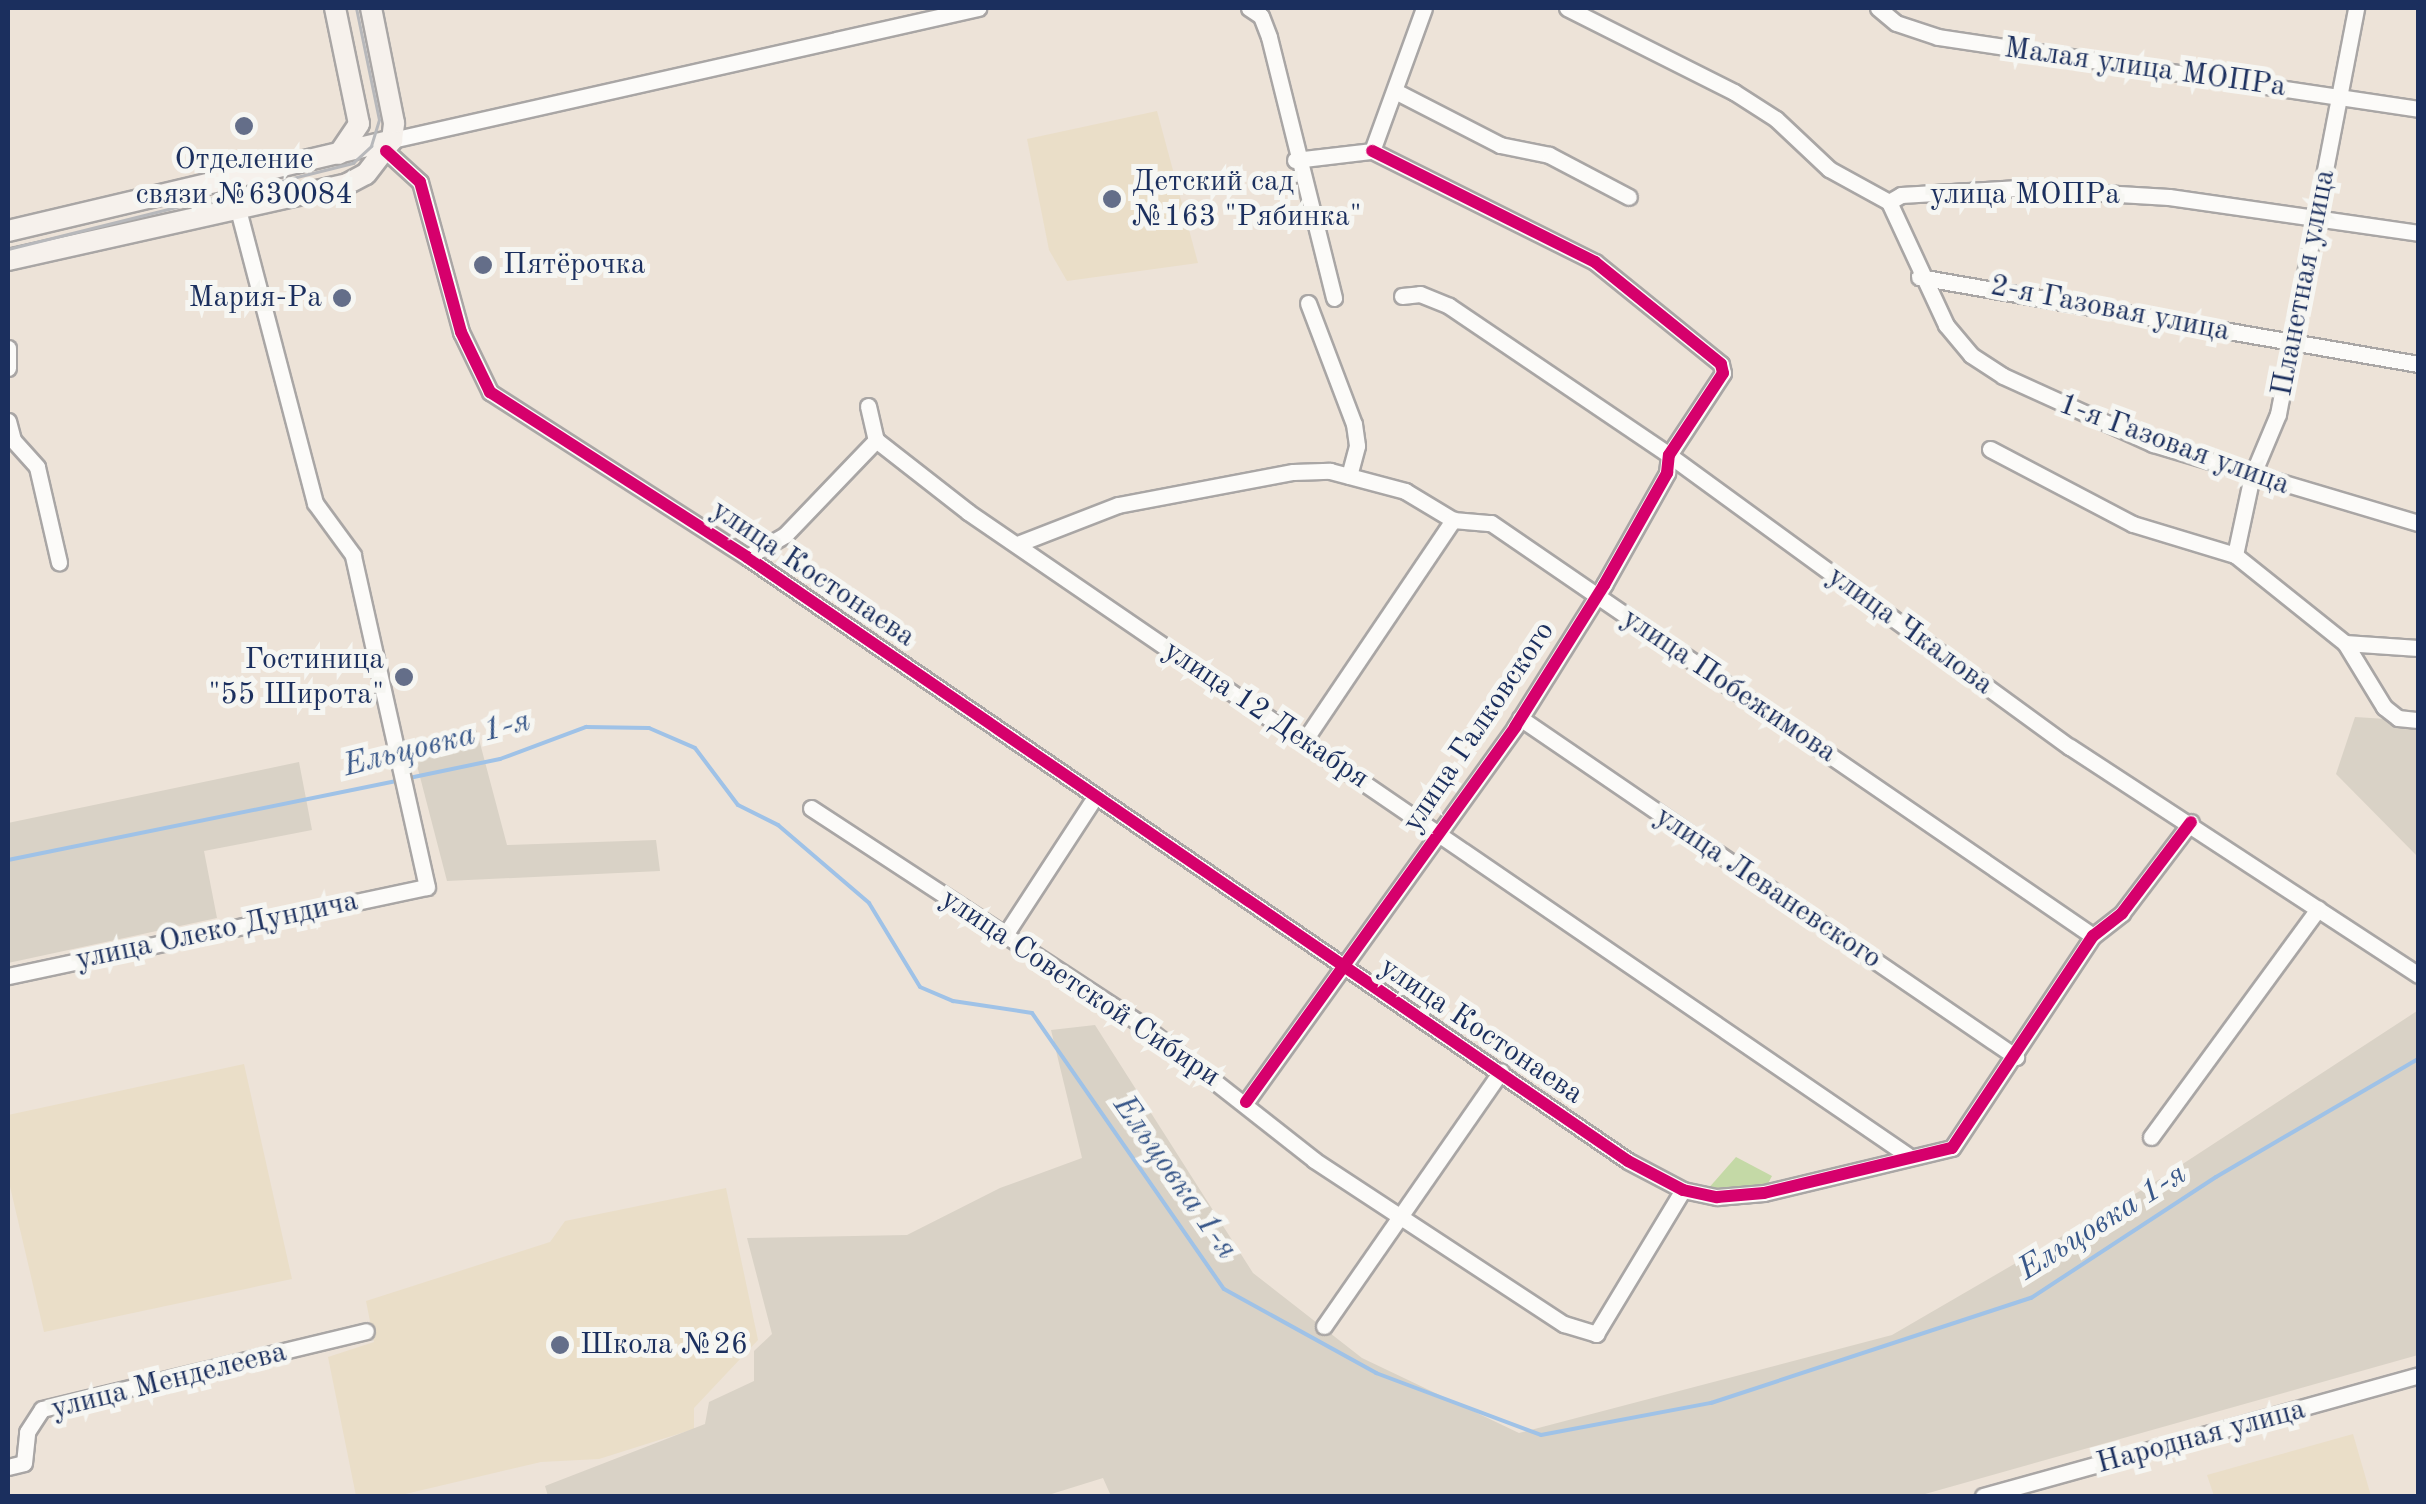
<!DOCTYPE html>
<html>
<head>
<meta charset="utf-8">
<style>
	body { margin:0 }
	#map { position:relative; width:2426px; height:1504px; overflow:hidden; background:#ede3d8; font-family:"Old Standard TT",serif }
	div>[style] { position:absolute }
	.built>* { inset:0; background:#eadec8 }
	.industrial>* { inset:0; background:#d9d2c6 }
	.green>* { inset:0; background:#c4d9a6 }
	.stream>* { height:4px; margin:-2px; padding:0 2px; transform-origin:2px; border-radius:2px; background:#9fc2e7 }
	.roads { filter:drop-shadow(2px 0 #a9a6a5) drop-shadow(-2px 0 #a9a6a5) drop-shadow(0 2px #a9a6a5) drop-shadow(0 -2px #a9a6a5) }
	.street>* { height:15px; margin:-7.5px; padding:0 7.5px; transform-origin:7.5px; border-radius:7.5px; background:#fcfbf9 }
	.secondary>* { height:20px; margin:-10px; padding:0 10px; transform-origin:10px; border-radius:10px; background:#f6f1ec }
	.tram>* { height:2.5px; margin:-1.25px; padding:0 1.25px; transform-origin:1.25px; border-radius:1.25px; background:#b7b8bb }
	.cycleway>* { height:12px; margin:-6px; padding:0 6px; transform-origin:6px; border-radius:6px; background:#d6006c }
	.dots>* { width:28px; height:28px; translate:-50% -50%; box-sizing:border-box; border:5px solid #f6f6f2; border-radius:50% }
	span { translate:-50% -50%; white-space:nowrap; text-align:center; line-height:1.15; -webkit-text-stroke:10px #f6f6f2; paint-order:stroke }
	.street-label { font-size:30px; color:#1b2f5e }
	.poi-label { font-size:30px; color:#1b2f5e }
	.left { translate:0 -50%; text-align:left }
	.right { translate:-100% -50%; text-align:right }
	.water-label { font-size:32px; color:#385789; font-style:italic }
	.frame { position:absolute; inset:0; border:10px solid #1b2f5e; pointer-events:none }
</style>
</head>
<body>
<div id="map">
	<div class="built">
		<div style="clip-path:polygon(1157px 111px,1198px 263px,1067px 281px,1049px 250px,1027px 139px)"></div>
		<div style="clip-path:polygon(244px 1064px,292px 1279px,44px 1332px,8px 1178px,8px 1115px)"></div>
		<div style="clip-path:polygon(726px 1188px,758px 1340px,694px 1408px,694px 1429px,599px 1459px,541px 1462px,397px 1496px,356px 1496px,328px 1357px,374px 1342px,366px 1301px,550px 1242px,565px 1221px)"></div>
		<div style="clip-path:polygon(2353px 1434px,2371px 1496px,2214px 1496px,2207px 1475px)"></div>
	</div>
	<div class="industrial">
		<div style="clip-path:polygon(2355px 717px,2418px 721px,2418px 857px,2336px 774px)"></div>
		<div style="clip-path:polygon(476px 728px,507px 845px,656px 840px,660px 871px,447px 881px,412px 746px)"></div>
		<div style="clip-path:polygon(299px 762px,312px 830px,204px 851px,217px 918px,8px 963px,8px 823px)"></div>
		<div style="clip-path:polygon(2417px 1011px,2418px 1355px,1918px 1496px,1111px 1496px,1103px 1478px,1045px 1496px,548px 1496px,545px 1486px,705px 1424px,709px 1402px,754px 1381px,754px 1351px,772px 1334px,747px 1238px,907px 1235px,1000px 1188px,1082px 1158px,1051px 1030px,1095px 1025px,1253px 1273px,1362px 1358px,1519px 1433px,1892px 1335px,2152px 1184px)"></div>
	</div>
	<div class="green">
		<div style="clip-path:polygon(1736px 1157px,1772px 1176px,1766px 1187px,1707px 1190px)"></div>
	</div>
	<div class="stream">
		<div style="left:409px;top:778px;width:93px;rotate:-11.8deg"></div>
		<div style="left:500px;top:759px;width:92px;rotate:-20.4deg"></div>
		<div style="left:586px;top:727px;width:63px;rotate:0.9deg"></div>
		<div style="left:649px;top:728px;width:50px;rotate:23.5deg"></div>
		<div style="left:695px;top:748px;width:71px;rotate:53deg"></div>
		<div style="left:738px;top:805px;width:45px;rotate:26.6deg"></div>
		<div style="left:778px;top:825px;width:120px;rotate:40.6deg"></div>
		<div style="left:869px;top:903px;width:98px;rotate:58.7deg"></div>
		<div style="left:920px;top:987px;width:36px;rotate:23deg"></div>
		<div style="left:953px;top:1001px;width:80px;rotate:8.6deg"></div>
		<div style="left:1032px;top:1013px;width:336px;rotate:55.2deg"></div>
		<div style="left:1224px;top:1289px;width:174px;rotate:28.9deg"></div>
		<div style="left:1376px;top:1373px;width:176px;rotate:20.6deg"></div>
		<div style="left:1541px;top:1435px;width:173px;rotate:-10.7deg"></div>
		<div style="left:1711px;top:1403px;width:337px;rotate:-18.2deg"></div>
		<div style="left:2031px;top:1298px;width:221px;rotate:-33.2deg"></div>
		<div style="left:2216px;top:1177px;width:234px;rotate:-30.3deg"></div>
		<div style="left:8px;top:860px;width:400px;rotate:-11.5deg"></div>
	</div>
	<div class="roads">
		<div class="street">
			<div style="left:1249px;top:8px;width:14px;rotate:34deg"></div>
			<div style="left:1261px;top:16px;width:22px;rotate:69deg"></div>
			<div style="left:1269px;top:37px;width:269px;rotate:76deg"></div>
			<div style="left:1567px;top:8px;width:187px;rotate:26.7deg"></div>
			<div style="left:1734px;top:92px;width:50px;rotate:32.7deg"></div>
			<div style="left:1776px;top:119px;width:73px;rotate:43.3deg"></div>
			<div style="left:1829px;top:169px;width:68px;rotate:28.8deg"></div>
			<div style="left:1889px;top:202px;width:14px;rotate:-30deg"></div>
			<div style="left:1901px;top:195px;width:118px;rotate:-3.4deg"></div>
			<div style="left:2019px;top:188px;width:150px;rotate:3.4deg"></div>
			<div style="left:2169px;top:197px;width:252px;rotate:8.2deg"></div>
			<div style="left:1878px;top:8px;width:23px;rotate:40deg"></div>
			<div style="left:1896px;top:23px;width:44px;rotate:18.4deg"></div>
			<div style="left:1938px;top:37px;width:485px;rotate:8.5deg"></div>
			<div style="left:1397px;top:92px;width:116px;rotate:27.2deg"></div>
			<div style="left:1500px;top:145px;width:50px;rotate:11.5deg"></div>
			<div style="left:1549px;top:155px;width:90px;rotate:27.7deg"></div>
			<div style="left:392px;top:140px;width:601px;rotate:-12.69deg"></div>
			<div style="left:386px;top:151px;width:46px;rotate:42.4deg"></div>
			<div style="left:420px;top:182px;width:156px;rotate:74.7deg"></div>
			<div style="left:461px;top:332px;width:67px;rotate:64.2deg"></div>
			<div style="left:490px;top:392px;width:305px;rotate:32.7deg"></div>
			<div style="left:747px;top:557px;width:1068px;rotate:34.43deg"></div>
			<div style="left:1628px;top:1161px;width:62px;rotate:27.8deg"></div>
			<div style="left:1683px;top:1190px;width:35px;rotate:12deg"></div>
			<div style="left:1717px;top:1197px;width:47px;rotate:-4.9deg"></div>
			<div style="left:1764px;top:1193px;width:193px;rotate:-13.5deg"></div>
			<div style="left:1952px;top:1148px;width:255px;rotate:-56.4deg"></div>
			<div style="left:2093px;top:936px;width:37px;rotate:-38deg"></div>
			<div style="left:2122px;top:913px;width:114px;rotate:-52.8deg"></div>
			<div style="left:1295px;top:160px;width:78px;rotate:-6.7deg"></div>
			<div style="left:1372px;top:151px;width:152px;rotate:-70deg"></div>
			<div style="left:1889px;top:202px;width:136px;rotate:65.1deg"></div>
			<div style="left:1946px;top:325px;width:39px;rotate:50deg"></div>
			<div style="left:1971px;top:355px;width:38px;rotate:33deg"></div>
			<div style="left:2003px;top:376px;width:165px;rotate:24.4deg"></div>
			<div style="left:2153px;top:444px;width:277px;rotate:16.6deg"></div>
			<div style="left:1919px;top:277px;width:507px;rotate:9.89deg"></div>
			<div style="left:1402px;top:296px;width:18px;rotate:-6deg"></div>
			<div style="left:1420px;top:294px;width:31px;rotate:22deg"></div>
			<div style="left:1449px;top:306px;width:266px;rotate:34.1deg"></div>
			<div style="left:1669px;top:455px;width:496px;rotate:36.1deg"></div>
			<div style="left:2070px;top:747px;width:416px;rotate:33.2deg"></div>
			<div style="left:1308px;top:303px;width:129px;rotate:69.2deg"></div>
			<div style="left:1354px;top:424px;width:22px;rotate:82deg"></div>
			<div style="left:1357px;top:446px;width:31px;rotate:105deg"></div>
			<div style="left:8px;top:348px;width:20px;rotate:90deg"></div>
			<div style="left:868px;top:406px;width:35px;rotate:77deg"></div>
			<div style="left:8px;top:421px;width:20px;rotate:75deg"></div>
			<div style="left:13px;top:440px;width:36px;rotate:48deg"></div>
			<div style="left:37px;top:467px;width:98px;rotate:77deg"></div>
			<div style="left:876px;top:440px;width:117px;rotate:38deg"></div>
			<div style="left:968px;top:512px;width:1138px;rotate:34.4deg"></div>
			<div style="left:1990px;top:449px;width:161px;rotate:27.7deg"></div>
			<div style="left:2133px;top:524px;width:107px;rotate:16.9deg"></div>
			<div style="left:2235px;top:555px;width:141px;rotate:38.7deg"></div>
			<div style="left:2345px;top:643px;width:73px;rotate:3.9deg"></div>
			<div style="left:1020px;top:543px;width:105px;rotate:-21.2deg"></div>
			<div style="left:1118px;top:505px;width:178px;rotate:-10.7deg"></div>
			<div style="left:1293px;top:472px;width:37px;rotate:-2deg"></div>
			<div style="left:1330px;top:471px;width:78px;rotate:14.9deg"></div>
			<div style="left:1405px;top:491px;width:56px;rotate:31.1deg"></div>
			<div style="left:1453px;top:520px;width:38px;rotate:5deg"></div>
			<div style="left:1491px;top:523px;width:730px;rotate:34.45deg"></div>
			<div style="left:2235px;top:555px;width:81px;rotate:-77.9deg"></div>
			<div style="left:2252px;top:476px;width:67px;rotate:-67.2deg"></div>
			<div style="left:2278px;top:414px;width:413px;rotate:-79.1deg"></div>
			<div style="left:747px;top:557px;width:44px;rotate:-30.1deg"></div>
			<div style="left:785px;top:535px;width:132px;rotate:-46.2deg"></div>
			<div style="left:2345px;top:643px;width:75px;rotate:58.6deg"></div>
			<div style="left:2384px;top:707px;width:18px;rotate:38deg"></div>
			<div style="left:2398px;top:718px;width:20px;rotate:6deg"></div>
			<div style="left:1520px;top:718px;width:601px;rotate:34.35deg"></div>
			<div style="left:1304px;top:741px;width:267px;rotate:-56deg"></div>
			<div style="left:811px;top:808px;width:398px;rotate:33.2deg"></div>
			<div style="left:1144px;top:1026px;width:216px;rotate:38.2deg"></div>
			<div style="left:1314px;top:1160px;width:299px;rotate:33.3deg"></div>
			<div style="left:1564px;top:1324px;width:34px;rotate:17deg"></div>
			<div style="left:1596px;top:1334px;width:168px;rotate:-58.9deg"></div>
			<div style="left:1005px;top:935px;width:165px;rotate:-56.9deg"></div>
			<div style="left:8px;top:976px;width:428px;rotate:-12deg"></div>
			<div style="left:427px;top:887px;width:340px;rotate:-102.6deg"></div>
			<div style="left:353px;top:555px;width:64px;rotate:-126.2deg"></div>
			<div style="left:315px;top:503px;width:304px;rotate:-104.7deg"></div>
			<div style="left:1246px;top:1102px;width:462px;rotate:-54.3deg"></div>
			<div style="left:1515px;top:727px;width:168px;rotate:-57.9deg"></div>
			<div style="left:1604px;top:585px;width:129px;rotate:-60.6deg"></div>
			<div style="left:1667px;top:473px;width:18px;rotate:-84deg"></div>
			<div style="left:1669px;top:455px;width:98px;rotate:-56.6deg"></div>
			<div style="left:1723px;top:373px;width:9px;rotate:-103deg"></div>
			<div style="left:1721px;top:364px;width:162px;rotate:-141deg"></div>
			<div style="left:1595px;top:262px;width:249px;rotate:-153.5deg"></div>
			<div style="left:2151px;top:1137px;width:283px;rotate:-53.8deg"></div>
			<div style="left:1324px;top:1326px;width:310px;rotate:-55.2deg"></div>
			<div style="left:8px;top:1467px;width:16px;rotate:-14deg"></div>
			<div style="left:24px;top:1463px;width:31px;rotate:-84deg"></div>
			<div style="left:27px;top:1432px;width:27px;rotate:-57deg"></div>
			<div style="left:42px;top:1409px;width:333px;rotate:-13.5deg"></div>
			<div style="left:1983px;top:1496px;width:452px;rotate:-15.5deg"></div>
		</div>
		<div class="secondary">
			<div style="left:335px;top:8px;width:118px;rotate:78.3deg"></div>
			<div style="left:359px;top:124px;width:36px;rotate:124deg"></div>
			<div style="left:8px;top:231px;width:395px;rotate:-13.3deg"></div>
			<div style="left:8px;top:260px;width:347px;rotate:-12.6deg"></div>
			<div style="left:347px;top:184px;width:21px;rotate:-28deg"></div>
			<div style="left:366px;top:174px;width:43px;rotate:-52.6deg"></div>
			<div style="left:392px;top:140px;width:17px;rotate:-83deg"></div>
			<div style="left:394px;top:123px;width:117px;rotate:-101.3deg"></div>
		</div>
	</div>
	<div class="tram">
		<div style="left:8px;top:249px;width:356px;rotate:-14deg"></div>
		<div style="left:353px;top:163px;width:25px;rotate:-43deg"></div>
		<div style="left:371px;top:146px;width:27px;rotate:-73deg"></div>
		<div style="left:379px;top:120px;width:114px;rotate:-101.6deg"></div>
	</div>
	<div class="cycleway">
		<div style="left:386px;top:151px;width:46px;rotate:42.4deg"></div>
		<div style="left:420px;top:182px;width:156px;rotate:74.7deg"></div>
		<div style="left:461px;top:332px;width:67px;rotate:64.2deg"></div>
		<div style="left:490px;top:392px;width:305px;rotate:32.7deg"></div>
		<div style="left:747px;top:557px;width:1068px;rotate:34.43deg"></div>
		<div style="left:1628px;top:1161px;width:62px;rotate:27.8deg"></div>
		<div style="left:1683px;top:1190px;width:35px;rotate:12deg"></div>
		<div style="left:1717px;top:1197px;width:47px;rotate:-4.9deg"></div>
		<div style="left:1764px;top:1193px;width:193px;rotate:-13.5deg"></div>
		<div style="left:1952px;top:1148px;width:255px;rotate:-56.4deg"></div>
		<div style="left:2093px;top:936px;width:37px;rotate:-38deg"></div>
		<div style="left:2122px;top:913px;width:114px;rotate:-52.8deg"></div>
		<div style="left:1246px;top:1102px;width:462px;rotate:-54.3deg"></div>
		<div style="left:1515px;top:727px;width:168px;rotate:-57.9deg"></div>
		<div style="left:1604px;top:585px;width:129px;rotate:-60.6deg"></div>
		<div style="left:1667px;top:473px;width:18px;rotate:-84deg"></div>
		<div style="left:1669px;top:455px;width:98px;rotate:-56.6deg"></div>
		<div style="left:1723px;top:373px;width:9px;rotate:-103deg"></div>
		<div style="left:1721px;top:364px;width:162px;rotate:-141deg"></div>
		<div style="left:1595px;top:262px;width:249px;rotate:-153.5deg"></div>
	</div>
	<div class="dots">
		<div style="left:244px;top:126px;background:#646e89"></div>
		<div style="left:1112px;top:199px;background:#646e89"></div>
		<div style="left:483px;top:265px;background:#646e89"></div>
		<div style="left:342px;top:298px;background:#646e89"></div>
		<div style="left:404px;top:677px;background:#646e89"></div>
		<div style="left:560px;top:1345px;background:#646e89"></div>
	</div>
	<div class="street-label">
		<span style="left:2145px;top:68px;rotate:8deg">Малая улица МОПРа</span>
		<span style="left:2025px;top:195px">улица МОПРа</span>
		<span style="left:2304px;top:283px;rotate:-79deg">Планетная улица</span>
		<span style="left:2110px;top:309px;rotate:11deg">2-я Газовая улица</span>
		<span style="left:2174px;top:445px;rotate:20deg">1-я Газовая улица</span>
		<span style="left:813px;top:574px;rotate:34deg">улица Костонаева</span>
		<span style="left:1910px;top:631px;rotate:36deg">улица Чкалова</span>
		<span style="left:1729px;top:686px;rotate:34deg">улица Побежимова</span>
		<span style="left:1266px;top:715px;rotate:34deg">улица 12 Декабря</span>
		<span style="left:1479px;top:727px;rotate:-56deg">улица Галковского</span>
		<span style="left:1768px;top:888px;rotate:34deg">улица Леваневского</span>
		<span style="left:217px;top:931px;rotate:-12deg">улица Олеко Дундича</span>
		<span style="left:1080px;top:988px;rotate:34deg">улица Советской Сибири</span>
		<span style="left:1481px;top:1031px;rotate:34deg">улица Костонаева</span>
		<span style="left:169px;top:1381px;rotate:-14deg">улица Менделеева</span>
		<span style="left:2201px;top:1437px;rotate:-15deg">Народная улица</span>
	</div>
	<div class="poi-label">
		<span style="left:244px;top:177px">Отделение<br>связи №630084</span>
		<span class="left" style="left:1132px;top:199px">Детский сад<br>№163 "Рябинка"</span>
		<span class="left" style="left:503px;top:265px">Пятёрочка</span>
		<span class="right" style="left:322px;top:298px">Мария-Ра</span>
		<span class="right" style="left:384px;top:677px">Гостиница<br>"55 Широта"</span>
		<span class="left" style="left:580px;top:1345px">Школа №26</span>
	</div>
	<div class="water-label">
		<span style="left:437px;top:745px;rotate:-14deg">Ельцовка 1-я</span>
		<span style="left:1174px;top:1178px;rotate:55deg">Ельцовка 1-я</span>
		<span style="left:2103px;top:1223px;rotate:-32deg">Ельцовка 1-я</span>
	</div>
	<div class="frame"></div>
</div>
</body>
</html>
